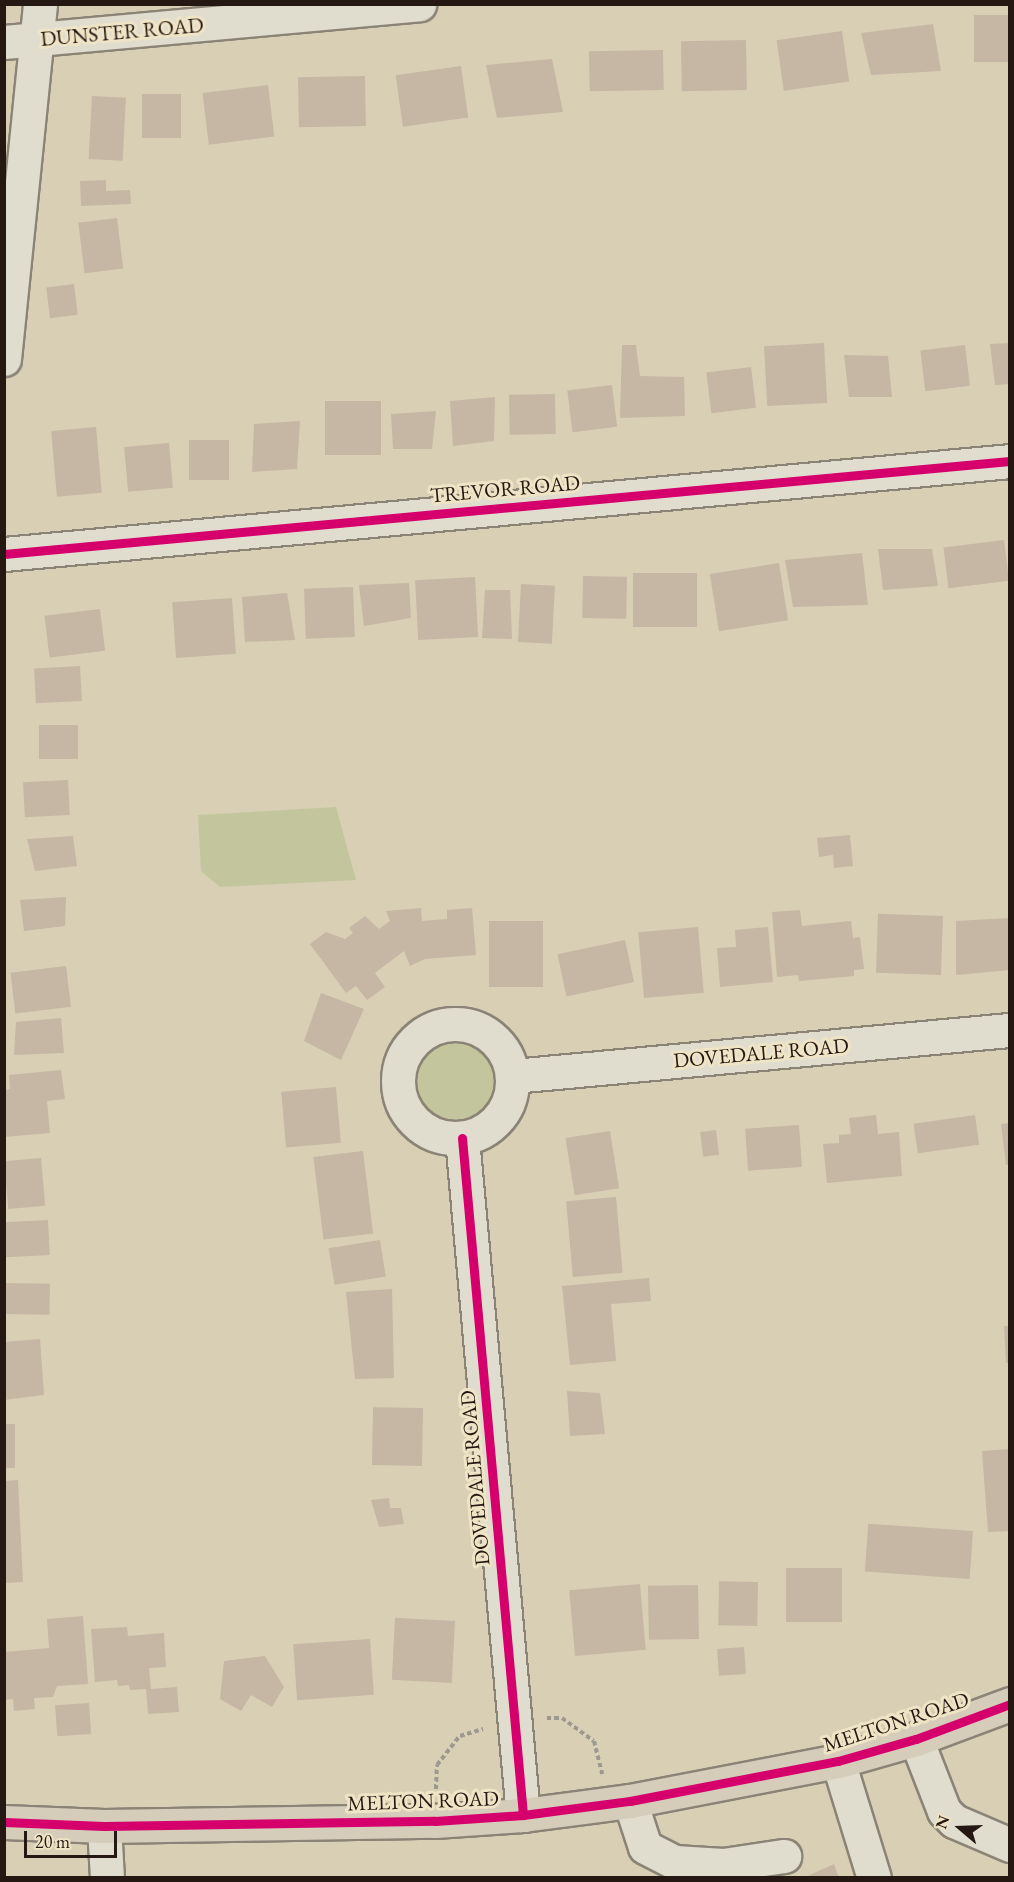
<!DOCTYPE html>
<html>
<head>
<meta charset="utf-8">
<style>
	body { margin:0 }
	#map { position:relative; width:1014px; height:1882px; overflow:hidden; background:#d8cfb5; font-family:"EB Garamond",serif }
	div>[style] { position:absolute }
	.green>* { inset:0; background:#c3c69d }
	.round { border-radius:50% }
	.building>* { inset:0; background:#c6b7a4; transform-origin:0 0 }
	.path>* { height:4px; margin-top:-2px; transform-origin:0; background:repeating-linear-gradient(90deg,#9e998f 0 4.5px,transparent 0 7.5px) }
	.roads { filter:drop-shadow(2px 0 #8b8476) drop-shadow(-2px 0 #8b8476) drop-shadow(0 2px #8b8476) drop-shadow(0 -2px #8b8476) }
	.minor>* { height:33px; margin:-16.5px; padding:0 16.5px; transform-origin:16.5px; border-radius:16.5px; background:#e0dcce }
	.minor>.ring { margin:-16.5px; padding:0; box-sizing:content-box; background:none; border:33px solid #e0dcce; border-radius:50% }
	.major>* { height:33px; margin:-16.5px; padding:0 16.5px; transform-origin:16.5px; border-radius:16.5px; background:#d5ccba }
	.cycleway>* { height:9px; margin:-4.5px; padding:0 4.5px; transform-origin:4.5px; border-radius:4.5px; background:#d6006c }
	span { translate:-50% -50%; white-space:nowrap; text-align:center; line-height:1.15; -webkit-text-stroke:6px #efe4c5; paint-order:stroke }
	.street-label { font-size:21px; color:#251813 }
	.frame { position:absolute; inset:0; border:6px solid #251813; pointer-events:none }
	.north { position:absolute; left:930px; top:1798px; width:60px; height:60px; -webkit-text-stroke:4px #efe4c5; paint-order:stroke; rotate:289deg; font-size:16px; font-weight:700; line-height:24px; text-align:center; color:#251813 }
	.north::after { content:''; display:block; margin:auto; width:21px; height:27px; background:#251813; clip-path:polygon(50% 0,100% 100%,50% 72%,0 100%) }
	.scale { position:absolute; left:24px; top:1831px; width:93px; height:27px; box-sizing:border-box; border:3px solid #251813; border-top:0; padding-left:8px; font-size:18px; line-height:21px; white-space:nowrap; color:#251813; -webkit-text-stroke:4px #efe4c5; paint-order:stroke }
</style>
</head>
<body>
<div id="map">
	<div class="green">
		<div style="clip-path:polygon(336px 807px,356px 880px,220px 887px,201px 871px,198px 815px)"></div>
		<div class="round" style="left:416px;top:1040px;width:84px;height:84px"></div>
	</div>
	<div class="building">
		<div style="left:1010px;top:15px;width:47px;height:36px;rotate:90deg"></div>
		<div style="clip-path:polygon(933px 24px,941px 71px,871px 75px,861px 33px)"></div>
		<div style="left:842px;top:31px;width:51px;height:66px;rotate:82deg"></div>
		<div style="left:746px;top:40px;width:50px;height:65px;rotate:89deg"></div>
		<div style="left:663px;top:50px;width:40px;height:74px;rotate:89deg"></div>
		<div style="clip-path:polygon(552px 59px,563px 112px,497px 118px,486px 65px)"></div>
		<div style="left:461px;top:66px;width:52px;height:66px;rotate:82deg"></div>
		<div style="left:365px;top:76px;width:50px;height:67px;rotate:89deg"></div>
		<div style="left:268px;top:85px;width:52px;height:66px;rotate:83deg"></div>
		<div style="left:142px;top:94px;width:39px;height:44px"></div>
		<div style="left:92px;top:96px;width:34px;height:63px;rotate:3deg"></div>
		<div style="clip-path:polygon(106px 180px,106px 191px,130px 190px,131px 204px,81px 206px,80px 181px)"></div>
		<div style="left:117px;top:218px;width:51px;height:39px;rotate:83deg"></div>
		<div style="left:74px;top:284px;width:31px;height:28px;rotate:83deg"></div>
		<div style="left:824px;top:343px;width:60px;height:60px;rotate:87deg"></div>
		<div style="clip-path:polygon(1010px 343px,1010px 384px,995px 385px,990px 344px)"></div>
		<div style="clip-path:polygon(622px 345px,636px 345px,640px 376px,684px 377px,685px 416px,620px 418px)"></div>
		<div style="left:965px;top:345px;width:41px;height:45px;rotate:83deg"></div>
		<div style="clip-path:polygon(844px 355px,888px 356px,892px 397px,849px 397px)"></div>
		<div style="left:751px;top:367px;width:41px;height:45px;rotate:83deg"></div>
		<div style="left:612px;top:385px;width:42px;height:45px;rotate:83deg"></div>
		<div style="left:555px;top:394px;width:40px;height:46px;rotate:89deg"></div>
		<div style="clip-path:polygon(495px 397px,494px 441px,453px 446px,450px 401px)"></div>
		<div style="left:381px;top:401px;width:54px;height:56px;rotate:90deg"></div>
		<div style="clip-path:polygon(436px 411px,432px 449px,393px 449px,391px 414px)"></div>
		<div style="clip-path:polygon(300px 421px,297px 469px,252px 472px,254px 424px)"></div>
		<div style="left:96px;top:427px;width:66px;height:45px;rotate:85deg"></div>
		<div style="left:189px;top:440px;width:40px;height:40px"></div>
		<div style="left:169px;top:443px;width:45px;height:45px;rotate:85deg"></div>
		<div style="left:1004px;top:540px;width:41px;height:61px;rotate:83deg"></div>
		<div style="clip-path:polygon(878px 549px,932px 549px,938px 586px,883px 590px)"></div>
		<div style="clip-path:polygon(862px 553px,868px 605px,793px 607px,785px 560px)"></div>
		<div style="left:779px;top:563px;width:58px;height:70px;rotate:81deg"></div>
		<div style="left:697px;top:573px;width:54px;height:64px;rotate:90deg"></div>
		<div style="left:583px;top:576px;width:44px;height:42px;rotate:1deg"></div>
		<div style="left:475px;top:577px;width:60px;height:60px;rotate:87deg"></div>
		<div style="clip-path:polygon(409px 583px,411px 618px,364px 626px,359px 585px)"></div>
		<div style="left:521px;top:584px;width:34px;height:58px;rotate:3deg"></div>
		<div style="left:353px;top:587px;width:50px;height:49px;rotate:88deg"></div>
		<div style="clip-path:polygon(485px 590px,510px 590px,512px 639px,482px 638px)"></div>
		<div style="clip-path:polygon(287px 593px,295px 640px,245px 642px,242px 597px)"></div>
		<div style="left:232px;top:598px;width:56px;height:60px;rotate:86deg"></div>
		<div style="left:100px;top:609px;width:42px;height:56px;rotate:83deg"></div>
		<div style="left:80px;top:666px;width:35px;height:46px;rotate:87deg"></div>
		<div style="left:39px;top:725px;width:39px;height:34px"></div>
		<div style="left:68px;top:780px;width:35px;height:45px;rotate:87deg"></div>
		<div style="clip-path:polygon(850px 835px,853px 866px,834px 868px,833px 855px,819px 857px,817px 838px)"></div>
		<div style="clip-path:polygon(73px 836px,77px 866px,35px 871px,27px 839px)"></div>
		<div style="clip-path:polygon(66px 897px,65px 926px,24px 931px,20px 900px)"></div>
		<div style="clip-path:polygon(421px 908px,422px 921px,447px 919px,447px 910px,472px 908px,476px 955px,425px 959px,410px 966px,404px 951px,375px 973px,385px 987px,367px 1000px,356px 986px,346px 993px,310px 944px,326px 932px,345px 939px,353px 933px,349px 928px,365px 916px,379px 929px,390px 921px,386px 911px)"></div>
		<div style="clip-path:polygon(800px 910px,802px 926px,851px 921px,853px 938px,860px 937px,864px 969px,854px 970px,854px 976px,799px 981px,798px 975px,777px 977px,772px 912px)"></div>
		<div style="left:943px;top:916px;width:59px;height:65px;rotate:92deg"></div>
		<div style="clip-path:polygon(1010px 918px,1010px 970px,956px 975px,956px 921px)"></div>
		<div style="left:489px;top:921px;width:54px;height:66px"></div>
		<div style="left:698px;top:927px;width:66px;height:60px;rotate:85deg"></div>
		<div style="clip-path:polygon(768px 927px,773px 982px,720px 987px,717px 948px,736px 947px,735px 930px)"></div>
		<div style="left:625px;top:940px;width:43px;height:69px;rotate:78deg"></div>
		<div style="left:66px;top:966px;width:41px;height:56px;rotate:83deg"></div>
		<div style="clip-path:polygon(321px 993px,364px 1009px,341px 1060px,304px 1041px)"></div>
		<div style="clip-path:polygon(61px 1018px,64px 1053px,14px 1055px,16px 1022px)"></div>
		<div style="clip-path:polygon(61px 1070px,65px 1099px,47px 1101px,50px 1133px,4px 1137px,4px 1090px,10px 1089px,9px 1075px)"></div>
		<div style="left:336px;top:1087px;width:56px;height:55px;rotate:85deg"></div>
		<div style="clip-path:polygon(876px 1115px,878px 1134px,899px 1132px,902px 1176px,827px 1183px,823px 1144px,839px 1143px,839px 1135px,851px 1134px,849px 1118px)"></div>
		<div style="left:975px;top:1115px;width:30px;height:62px;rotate:82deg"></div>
		<div style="clip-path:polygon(1010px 1123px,1010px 1164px,1006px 1165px,1001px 1124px)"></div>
		<div style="left:799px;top:1125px;width:42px;height:54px;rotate:86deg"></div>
		<div style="left:716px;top:1130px;width:25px;height:16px;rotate:83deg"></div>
		<div style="left:610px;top:1131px;width:58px;height:45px;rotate:81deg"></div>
		<div style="left:363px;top:1151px;width:83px;height:50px;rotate:83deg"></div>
		<div style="left:41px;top:1158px;width:48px;height:37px;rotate:85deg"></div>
		<div style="left:616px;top:1197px;width:76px;height:50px;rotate:85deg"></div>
		<div style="left:48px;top:1220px;width:35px;height:44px;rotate:87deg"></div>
		<div style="left:380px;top:1240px;width:37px;height:52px;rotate:81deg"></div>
		<div style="clip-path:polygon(649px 1278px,651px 1301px,611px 1304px,616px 1361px,570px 1365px,562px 1286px)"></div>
		<div style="left:4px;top:1283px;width:46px;height:31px;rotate:1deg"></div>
		<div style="clip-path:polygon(392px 1289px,394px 1378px,355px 1379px,346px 1292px)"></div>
		<div style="clip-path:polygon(1004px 1326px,1010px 1326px,1010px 1363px,1006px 1363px)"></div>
		<div style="clip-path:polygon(40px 1339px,44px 1395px,4px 1400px,4px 1342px)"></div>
		<div style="clip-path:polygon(567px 1391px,600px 1393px,605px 1434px,570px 1436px)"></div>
		<div style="left:423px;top:1408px;width:58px;height:50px;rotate:91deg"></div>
		<div style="left:4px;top:1424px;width:11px;height:44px"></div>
		<div style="clip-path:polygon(1010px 1449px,1010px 1531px,988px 1532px,982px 1451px)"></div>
		<div style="clip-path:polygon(18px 1480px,23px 1582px,4px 1583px,4px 1481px)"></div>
		<div style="clip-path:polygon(389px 1498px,390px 1508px,401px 1508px,404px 1524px,379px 1527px,371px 1500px)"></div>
		<div style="left:973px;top:1531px;width:48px;height:105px;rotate:94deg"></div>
		<div style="left:842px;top:1568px;width:54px;height:56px;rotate:90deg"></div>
		<div style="left:758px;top:1582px;width:44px;height:39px;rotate:91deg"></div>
		<div style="left:640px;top:1584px;width:66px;height:71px;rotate:85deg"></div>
		<div style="left:698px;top:1585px;width:54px;height:50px;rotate:89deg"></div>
		<div style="clip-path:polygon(83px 1616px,88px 1684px,57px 1686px,53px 1697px,34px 1698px,35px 1709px,14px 1711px,13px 1699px,4px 1700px,4px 1652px,49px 1648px,47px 1619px)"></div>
		<div style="left:455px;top:1621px;width:62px;height:60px;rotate:93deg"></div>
		<div style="clip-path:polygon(127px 1627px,128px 1636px,164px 1633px,166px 1667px,149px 1668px,151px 1689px,177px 1687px,179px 1712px,148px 1714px,146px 1689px,130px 1690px,129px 1685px,118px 1686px,117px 1680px,95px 1682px,91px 1629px)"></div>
		<div style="left:370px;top:1639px;width:56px;height:77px;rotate:86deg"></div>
		<div style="left:744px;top:1647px;width:27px;height:27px;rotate:86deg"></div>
		<div style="clip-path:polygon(265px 1656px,284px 1687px,272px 1707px,251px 1695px,241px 1711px,220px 1699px,224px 1661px)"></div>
		<div style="left:89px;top:1703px;width:31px;height:34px;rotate:86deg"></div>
		<div style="clip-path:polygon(834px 1864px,839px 1878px,803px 1878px)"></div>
	</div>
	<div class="path">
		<div style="left:547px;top:1718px;width:15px"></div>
		<div style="left:562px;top:1718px;width:39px;rotate:36deg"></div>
		<div style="left:594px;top:1741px;width:34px;rotate:76deg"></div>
		<div style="left:436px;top:1789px;width:24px;rotate:-88deg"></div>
		<div style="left:437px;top:1765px;width:37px;rotate:-52deg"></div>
		<div style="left:460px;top:1736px;width:24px;rotate:-17deg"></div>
	</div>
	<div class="roads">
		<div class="minor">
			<div style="left:4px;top:42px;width:417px;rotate:-5.2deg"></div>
			<div style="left:4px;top:359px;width:357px;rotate:-84.2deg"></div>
			<div style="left:4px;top:554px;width:1010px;rotate:-5.28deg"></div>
			<div class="ring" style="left:398px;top:1024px;width:81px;height:81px"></div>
			<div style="left:513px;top:1076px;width:499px;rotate:-5.3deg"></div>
			<div style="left:462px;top:1138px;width:680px;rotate:84.85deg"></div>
			<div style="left:916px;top:1739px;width:77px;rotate:68.7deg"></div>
			<div style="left:944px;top:1811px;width:14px;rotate:45deg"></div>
			<div style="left:954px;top:1821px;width:61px;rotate:23.2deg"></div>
			<div style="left:838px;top:1761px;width:122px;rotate:72.9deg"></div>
			<div style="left:630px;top:1801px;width:48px;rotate:71.9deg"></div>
			<div style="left:645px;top:1847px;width:34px;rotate:27deg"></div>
			<div style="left:675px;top:1862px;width:48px;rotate:3.6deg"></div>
			<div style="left:723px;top:1865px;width:62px;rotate:-8.4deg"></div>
			<div style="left:104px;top:1826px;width:52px;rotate:86.7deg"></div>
		</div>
		<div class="major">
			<div style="left:4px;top:1822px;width:100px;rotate:2.3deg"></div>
			<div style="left:104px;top:1826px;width:331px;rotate:-0.9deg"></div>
			<div style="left:435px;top:1821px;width:88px;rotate:-3.9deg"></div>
			<div style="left:523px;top:1815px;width:108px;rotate:-7.5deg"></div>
			<div style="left:630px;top:1801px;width:212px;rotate:-10.9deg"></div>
			<div style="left:838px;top:1761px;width:81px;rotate:-15.8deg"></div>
			<div style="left:916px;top:1739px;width:100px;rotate:-20.4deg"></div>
		</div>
	</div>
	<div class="cycleway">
		<div style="left:4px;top:554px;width:1010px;rotate:-5.28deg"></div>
		<div style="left:462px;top:1138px;width:680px;rotate:84.85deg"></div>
		<div style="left:4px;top:1822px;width:100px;rotate:2.3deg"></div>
		<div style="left:104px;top:1826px;width:331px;rotate:-0.9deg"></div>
		<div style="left:435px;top:1821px;width:88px;rotate:-3.9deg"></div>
		<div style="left:523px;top:1815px;width:108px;rotate:-7.5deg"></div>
		<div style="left:630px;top:1801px;width:212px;rotate:-10.9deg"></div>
		<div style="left:838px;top:1761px;width:81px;rotate:-15.8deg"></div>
		<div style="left:916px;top:1739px;width:100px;rotate:-20.4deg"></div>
	</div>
	<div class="street-label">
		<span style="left:122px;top:32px;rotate:-5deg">DUNSTER ROAD</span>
		<span style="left:505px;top:489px;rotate:-5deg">TREVOR ROAD</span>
		<span style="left:761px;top:1053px;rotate:-5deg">DOVEDALE ROAD</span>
		<span style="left:475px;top:1478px;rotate:-95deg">DOVEDALE ROAD</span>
		<span style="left:896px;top:1722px;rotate:-18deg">MELTON ROAD</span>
		<span style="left:423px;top:1801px;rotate:-2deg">MELTON ROAD</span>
	</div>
	<div class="frame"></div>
	<div class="north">N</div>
	<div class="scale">20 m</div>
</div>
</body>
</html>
